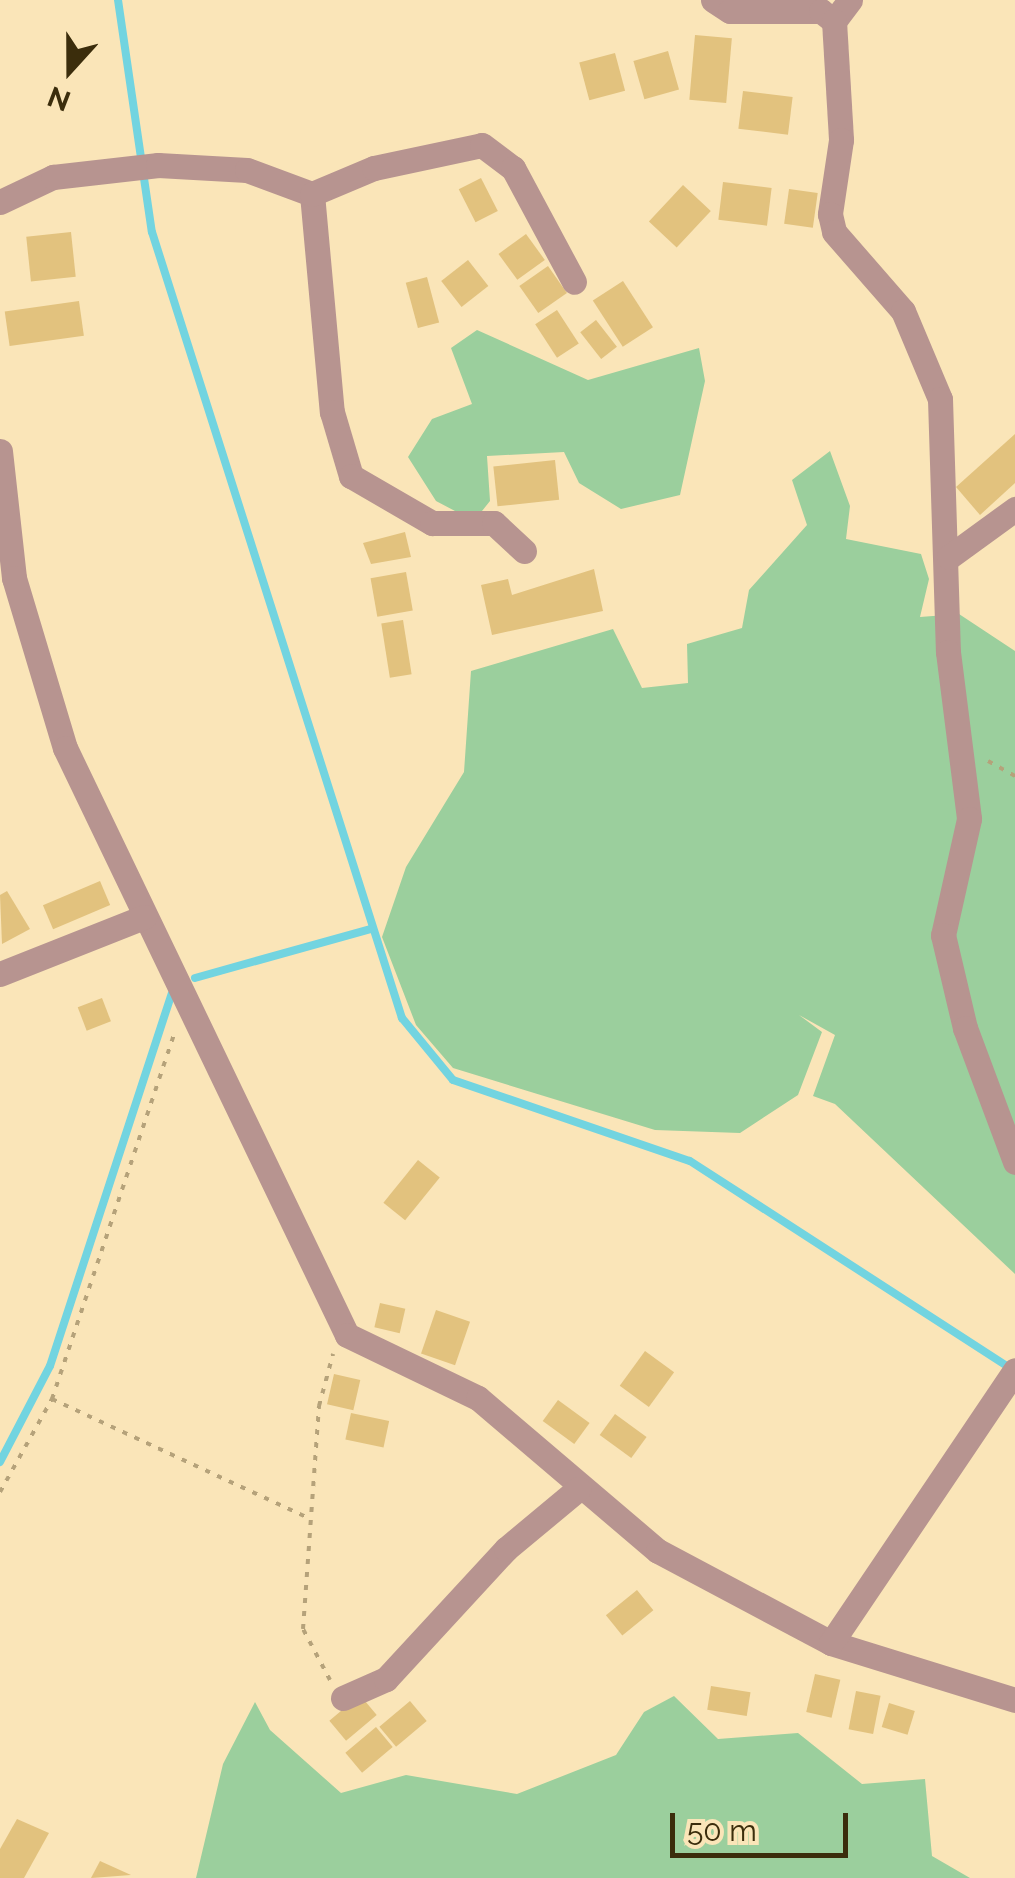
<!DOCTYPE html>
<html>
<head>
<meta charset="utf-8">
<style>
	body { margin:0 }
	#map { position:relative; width:1015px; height:1878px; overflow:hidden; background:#fae5b8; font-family:Raleway,sans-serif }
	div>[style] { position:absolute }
	.green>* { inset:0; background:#9bcf9d }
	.stream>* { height:8px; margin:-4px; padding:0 4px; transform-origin:4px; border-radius:4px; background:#72d4e0 }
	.building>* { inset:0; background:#e2c27e; transform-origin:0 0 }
	.path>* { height:4px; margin-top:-2px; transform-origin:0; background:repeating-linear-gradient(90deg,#b5a27a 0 5px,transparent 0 13px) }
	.street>* { height:25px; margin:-12.5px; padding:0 12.5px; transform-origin:12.5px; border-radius:12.5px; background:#b79490 }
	span { translate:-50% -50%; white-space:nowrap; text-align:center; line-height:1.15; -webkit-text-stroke:8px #fae5b8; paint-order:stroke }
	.north { position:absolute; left:20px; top:20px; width:100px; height:100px; -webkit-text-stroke:8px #fae5b8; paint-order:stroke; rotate:201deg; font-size:28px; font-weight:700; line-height:40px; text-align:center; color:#3b2d0c }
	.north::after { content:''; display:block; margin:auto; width:35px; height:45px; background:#3b2d0c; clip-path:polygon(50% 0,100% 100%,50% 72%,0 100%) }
	.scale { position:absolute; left:670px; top:1813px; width:178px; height:45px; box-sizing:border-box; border:5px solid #3b2d0c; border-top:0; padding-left:12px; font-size:30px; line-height:35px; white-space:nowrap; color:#3b2d0c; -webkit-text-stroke:8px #fae5b8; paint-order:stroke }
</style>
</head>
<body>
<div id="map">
	<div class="green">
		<div style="clip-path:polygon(477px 330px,588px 380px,699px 348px,705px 381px,680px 495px,621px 509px,579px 483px,564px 452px,487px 456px,490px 501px,474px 521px,436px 501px,408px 457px,432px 419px,472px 404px,451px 348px)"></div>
		<div style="clip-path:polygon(830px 451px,850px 506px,846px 539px,921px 554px,929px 579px,920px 617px,959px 614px,1015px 651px,1015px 1274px,835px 1104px,813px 1096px,835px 1035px,799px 1015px,822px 1032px,798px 1095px,740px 1133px,655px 1130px,453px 1068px,416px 1025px,382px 937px,406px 867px,464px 772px,471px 671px,613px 629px,642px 688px,688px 683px,687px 644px,742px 628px,749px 590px,807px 525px,792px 480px)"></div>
		<div style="clip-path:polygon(674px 1696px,718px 1739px,798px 1733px,862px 1784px,925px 1779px,932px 1856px,970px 1878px,196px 1878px,223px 1764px,255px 1702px,270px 1730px,341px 1793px,406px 1775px,517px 1794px,616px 1755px,644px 1712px)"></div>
	</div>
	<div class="stream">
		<div style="left:118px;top:0;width:234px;rotate:81.7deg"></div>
		<div style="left:152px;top:232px;width:825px;rotate:72.36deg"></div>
		<div style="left:402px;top:1018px;width:80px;rotate:50.6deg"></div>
		<div style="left:453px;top:1080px;width:250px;rotate:18.9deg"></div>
		<div style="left:690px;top:1161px;width:382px;rotate:32.9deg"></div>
		<div style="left:195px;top:978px;width:182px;rotate:-15.6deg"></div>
		<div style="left:0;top:1462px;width:108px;rotate:-62.5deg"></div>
		<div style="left:50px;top:1366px;width:392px;rotate:-71.9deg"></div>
	</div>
	<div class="building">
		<div style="left:695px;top:35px;width:37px;height:65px;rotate:5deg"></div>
		<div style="left:668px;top:51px;width:40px;height:36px;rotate:74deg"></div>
		<div style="left:615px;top:53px;width:39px;height:37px;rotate:75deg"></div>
		<div style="left:743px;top:91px;width:50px;height:38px;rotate:7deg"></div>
		<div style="left:481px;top:178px;width:37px;height:25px;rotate:63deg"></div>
		<div style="left:723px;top:182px;width:49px;height:38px;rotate:7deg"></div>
		<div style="left:683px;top:185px;width:38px;height:50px;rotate:43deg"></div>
		<div style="left:789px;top:189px;width:29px;height:35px;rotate:8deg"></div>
		<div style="left:71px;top:232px;width:45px;height:45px;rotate:84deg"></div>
		<div style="left:526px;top:234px;width:32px;height:34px;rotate:54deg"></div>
		<div style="left:468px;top:260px;width:33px;height:34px;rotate:52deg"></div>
		<div style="left:548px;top:266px;width:33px;height:35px;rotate:55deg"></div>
		<div style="left:427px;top:277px;width:47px;height:22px;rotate:75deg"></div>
		<div style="left:623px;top:281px;width:55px;height:36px;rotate:57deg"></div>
		<div style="left:79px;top:301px;width:35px;height:75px;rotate:82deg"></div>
		<div style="left:557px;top:310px;width:40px;height:26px;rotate:57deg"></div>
		<div style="left:596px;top:320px;width:34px;height:20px;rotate:52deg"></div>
		<div style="clip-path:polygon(1015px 434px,1015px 483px,980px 515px,956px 487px)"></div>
		<div style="left:555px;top:460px;width:40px;height:62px;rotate:84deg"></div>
		<div style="clip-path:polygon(405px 532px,411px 557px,371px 564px,363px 543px)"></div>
		<div style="clip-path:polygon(594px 569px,603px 611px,492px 635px,481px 585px,508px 579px,512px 595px)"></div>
		<div style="left:406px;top:572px;width:39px;height:36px;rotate:80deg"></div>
		<div style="left:403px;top:620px;width:55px;height:22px;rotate:81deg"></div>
		<div style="left:100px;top:881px;width:26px;height:62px;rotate:67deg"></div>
		<div style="clip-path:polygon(7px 891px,30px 929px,2px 944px,0 895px)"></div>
		<div style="left:102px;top:998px;width:25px;height:26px;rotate:69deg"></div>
		<div style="left:418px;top:1160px;width:28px;height:55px;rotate:39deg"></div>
		<div style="left:380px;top:1303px;width:26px;height:25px;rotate:13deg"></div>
		<div style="left:436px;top:1310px;width:36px;height:46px;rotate:19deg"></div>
		<div style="left:645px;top:1351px;width:36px;height:43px;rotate:36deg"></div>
		<div style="left:334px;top:1374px;width:27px;height:31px;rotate:13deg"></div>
		<div style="left:558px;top:1400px;width:39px;height:26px;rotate:36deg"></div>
		<div style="left:351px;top:1413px;width:39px;height:27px;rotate:12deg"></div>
		<div style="left:615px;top:1414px;width:39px;height:26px;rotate:36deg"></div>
		<div style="left:637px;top:1590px;width:26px;height:40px;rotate:51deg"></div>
		<div style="left:815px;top:1674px;width:26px;height:39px;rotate:13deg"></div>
		<div style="left:711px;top:1686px;width:40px;height:24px;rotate:9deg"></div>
		<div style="left:856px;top:1691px;width:25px;height:39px;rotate:11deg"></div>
		<div style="left:360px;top:1695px;width:26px;height:40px;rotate:50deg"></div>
		<div style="left:410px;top:1701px;width:26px;height:40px;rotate:50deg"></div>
		<div style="left:889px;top:1703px;width:27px;height:25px;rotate:17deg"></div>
		<div style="left:376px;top:1727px;width:26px;height:40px;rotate:50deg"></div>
		<div style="clip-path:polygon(17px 1819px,49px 1833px,24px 1878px,0 1878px,0 1849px)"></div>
		<div style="clip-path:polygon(100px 1861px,131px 1875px,91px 1878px)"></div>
	</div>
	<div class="path">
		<div style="left:988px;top:761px;width:31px;rotate:29deg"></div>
		<div style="left:52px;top:1399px;width:285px;rotate:24.9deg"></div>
		<div style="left:0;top:1492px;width:107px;rotate:-60.8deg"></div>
		<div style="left:52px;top:1399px;width:388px;rotate:-71.5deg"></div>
		<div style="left:330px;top:1680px;width:58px;rotate:-117.9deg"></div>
		<div style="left:303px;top:1629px;width:224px;rotate:-85.9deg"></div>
		<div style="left:319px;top:1406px;width:54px;rotate:-74.9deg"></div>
	</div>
	<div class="street">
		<div style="left:713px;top:0;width:20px;rotate:33deg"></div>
		<div style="left:730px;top:11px;width:91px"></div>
		<div style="left:821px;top:11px;width:16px;rotate:38deg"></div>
		<div style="left:850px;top:0;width:26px;rotate:127deg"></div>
		<div style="left:834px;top:21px;width:119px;rotate:86.6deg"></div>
		<div style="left:841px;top:140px;width:75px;rotate:98.5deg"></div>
		<div style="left:830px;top:214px;width:18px;rotate:77deg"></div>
		<div style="left:834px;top:232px;width:105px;rotate:48.9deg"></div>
		<div style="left:903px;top:311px;width:95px;rotate:67.2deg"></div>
		<div style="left:940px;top:399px;width:253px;rotate:88.2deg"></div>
		<div style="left:948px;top:652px;width:168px;rotate:82.8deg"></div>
		<div style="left:969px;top:819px;width:119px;rotate:102.6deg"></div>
		<div style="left:943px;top:935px;width:96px;rotate:76.7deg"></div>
		<div style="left:965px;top:1028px;width:143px;rotate:69.5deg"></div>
		<div style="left:312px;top:194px;width:219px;rotate:84.8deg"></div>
		<div style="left:332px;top:412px;width:67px;rotate:73.5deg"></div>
		<div style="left:351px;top:476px;width:94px;rotate:30.1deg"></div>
		<div style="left:432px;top:523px;width:62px"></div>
		<div style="left:494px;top:523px;width:41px;rotate:43deg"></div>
		<div style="left:0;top:202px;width:59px;rotate:-25.3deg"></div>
		<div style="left:53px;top:177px;width:106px;rotate:-6.5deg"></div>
		<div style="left:158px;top:165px;width:89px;rotate:3.2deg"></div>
		<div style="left:247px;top:170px;width:69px;rotate:20.3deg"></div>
		<div style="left:312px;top:194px;width:67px;rotate:-22.8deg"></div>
		<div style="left:374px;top:168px;width:110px;rotate:-12deg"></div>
		<div style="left:482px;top:145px;width:39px;rotate:37deg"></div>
		<div style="left:513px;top:168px;width:129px;rotate:61.8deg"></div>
		<div style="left:0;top:451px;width:128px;rotate:83.7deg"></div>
		<div style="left:14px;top:578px;width:177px;rotate:73.3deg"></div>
		<div style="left:65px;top:748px;width:651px;rotate:64.34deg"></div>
		<div style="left:347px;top:1335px;width:145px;rotate:25.7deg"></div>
		<div style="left:478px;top:1398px;width:236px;rotate:40.4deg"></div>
		<div style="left:658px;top:1551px;width:196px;rotate:28deg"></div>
		<div style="left:831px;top:1643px;width:193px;rotate:17.2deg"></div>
		<div style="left:949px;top:557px;width:82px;rotate:-36deg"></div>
		<div style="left:0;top:974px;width:155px;rotate:-21.6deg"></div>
		<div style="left:831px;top:1643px;width:329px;rotate:-56deg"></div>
		<div style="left:343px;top:1698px;width:47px;rotate:-23.8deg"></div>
		<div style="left:386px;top:1679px;width:177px;rotate:-47.3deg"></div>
		<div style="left:506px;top:1549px;width:94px;rotate:-39.8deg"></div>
	</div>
	<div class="north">N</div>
	<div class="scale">50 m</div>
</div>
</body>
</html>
